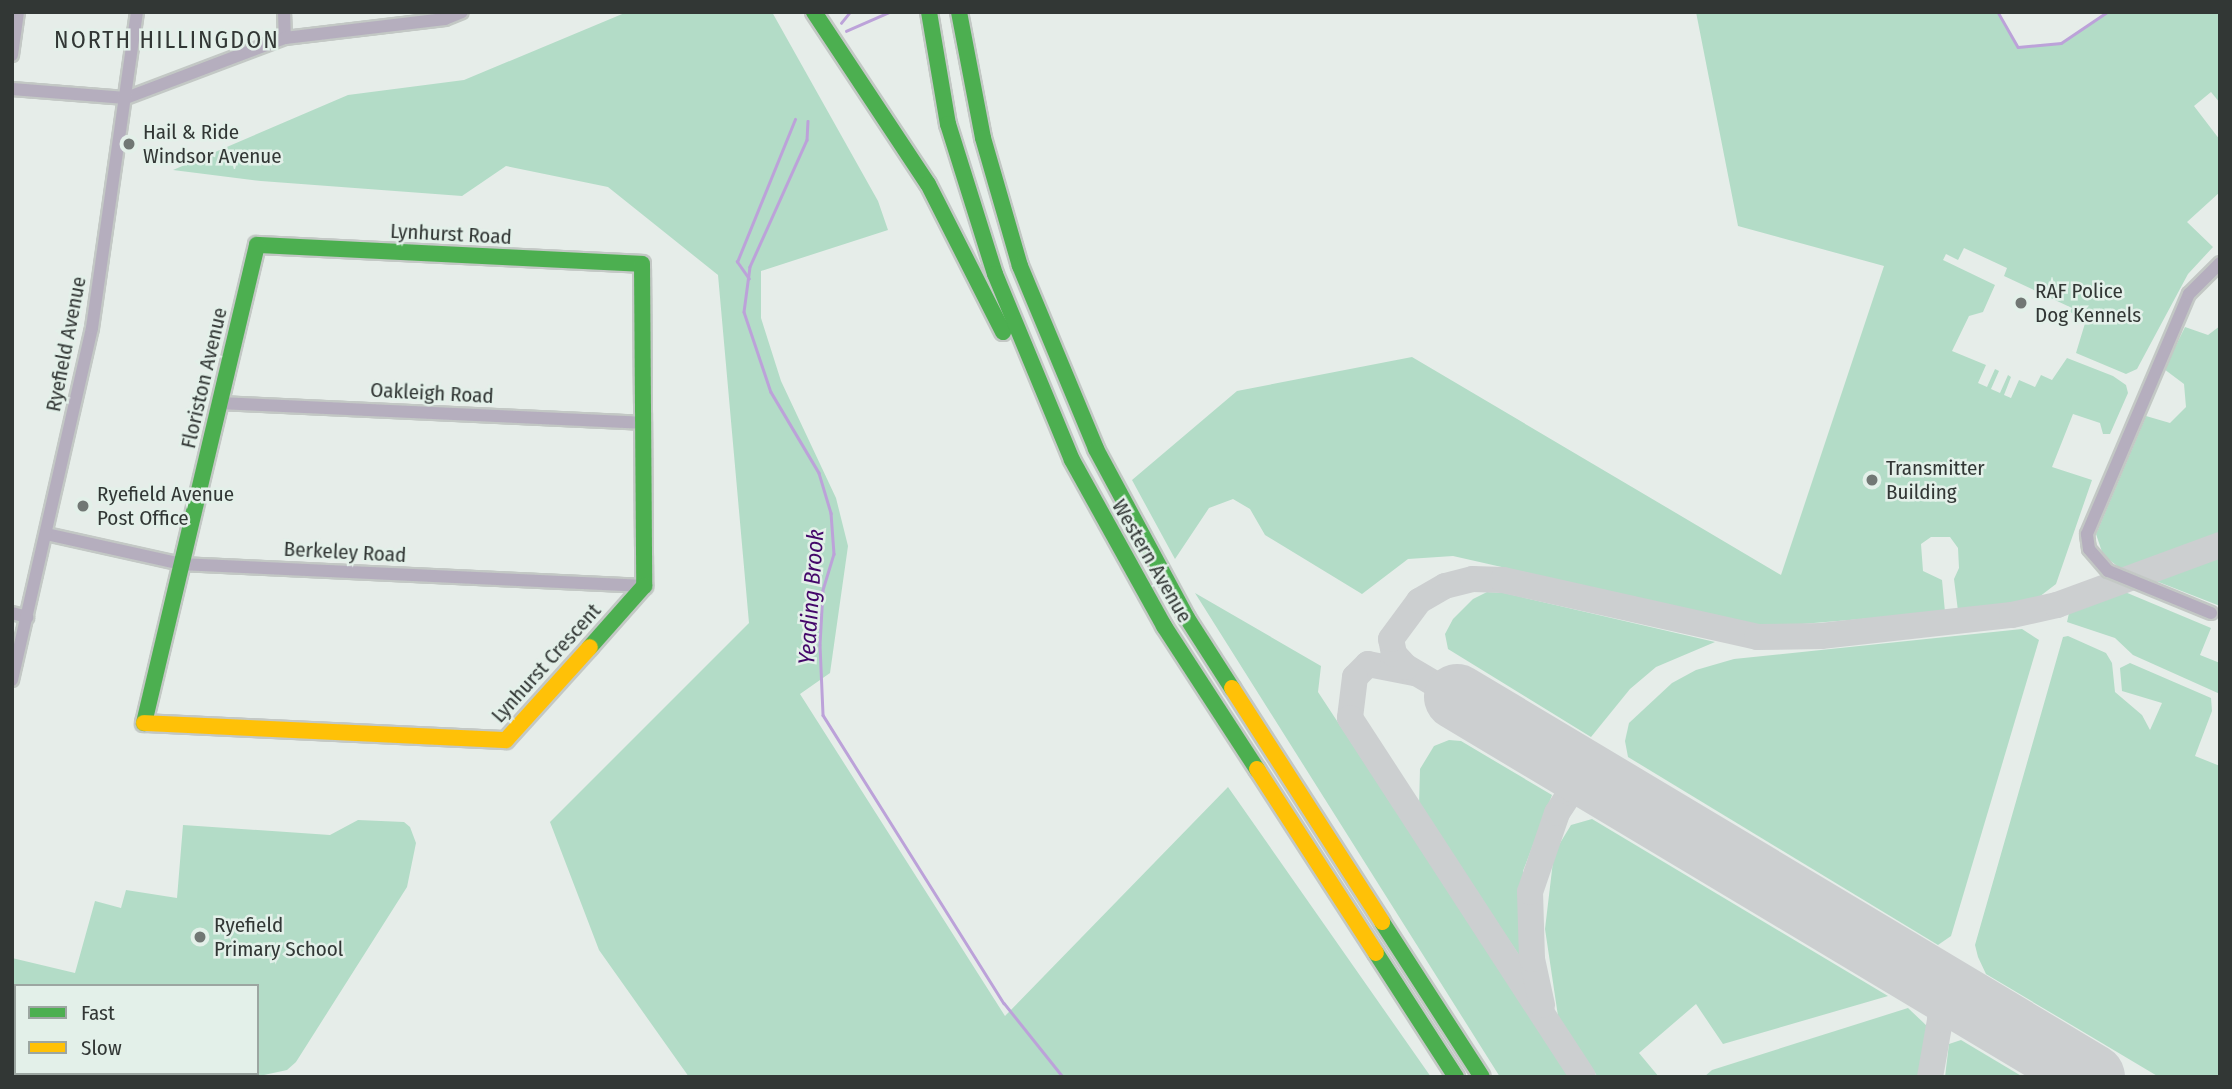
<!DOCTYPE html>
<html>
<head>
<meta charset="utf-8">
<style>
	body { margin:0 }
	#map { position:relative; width:2232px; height:1089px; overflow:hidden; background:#e6ede9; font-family:"Fira Sans Condensed",sans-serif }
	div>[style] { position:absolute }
	.green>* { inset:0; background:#b3dcc7 }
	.stream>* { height:2.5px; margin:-1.25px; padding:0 1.25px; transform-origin:1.25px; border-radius:1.25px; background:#bca2d9 }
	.taxiway>* { height:26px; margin:-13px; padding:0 13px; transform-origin:13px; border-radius:13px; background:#cccfd0 }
	.runway>* { height:66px; margin:-33px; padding:0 33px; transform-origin:33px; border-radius:33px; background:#cccfd0 }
	.roads { filter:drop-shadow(2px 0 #c3c8c5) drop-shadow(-2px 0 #c3c8c5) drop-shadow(0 2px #c3c8c5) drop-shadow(0 -2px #c3c8c5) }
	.street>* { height:12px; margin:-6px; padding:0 6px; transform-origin:6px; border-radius:6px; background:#b5aebe }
	.fast>* { height:16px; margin:-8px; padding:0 8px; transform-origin:8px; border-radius:8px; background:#4caf50 }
	.slow>* { height:16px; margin:-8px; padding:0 8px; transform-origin:8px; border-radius:8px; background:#ffc107 }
	.dots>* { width:19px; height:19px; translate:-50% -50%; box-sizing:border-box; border:4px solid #e3f0e9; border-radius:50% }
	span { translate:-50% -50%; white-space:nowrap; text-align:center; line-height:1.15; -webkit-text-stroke:5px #e3f0e9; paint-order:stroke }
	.poi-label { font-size:21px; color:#323735 }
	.left { translate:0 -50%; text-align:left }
	.street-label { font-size:21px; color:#323735 }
	.water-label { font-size:23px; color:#44076a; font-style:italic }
	.quarter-label { font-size:24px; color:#323735; letter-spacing:2px }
	.frame { position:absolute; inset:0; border:14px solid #323735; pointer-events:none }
	.legend { position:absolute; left:14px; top:984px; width:245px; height:91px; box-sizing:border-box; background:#e3f0e9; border:2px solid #9ca6a1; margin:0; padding:9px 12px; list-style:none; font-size:21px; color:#323735 }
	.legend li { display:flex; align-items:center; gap:14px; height:35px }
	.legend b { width:35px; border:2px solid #9ca6a1 }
</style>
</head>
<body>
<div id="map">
	<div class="green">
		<div style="clip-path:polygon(627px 12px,772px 12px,878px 201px,888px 230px,761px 271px,761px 318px,781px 381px,836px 498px,848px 546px,830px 673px,800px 694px,1005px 1016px,1228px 787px,1431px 1077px,689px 1077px,599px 950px,550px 822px,749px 623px,718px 275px,608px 187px,506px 166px,462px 196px,261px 181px,173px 170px,348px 95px,464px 80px)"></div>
		<div style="clip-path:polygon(1696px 12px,1998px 12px,2018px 47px,2061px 43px,2107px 12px,2220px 12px,2220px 103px,2211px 92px,2194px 106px,2220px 140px,2220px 192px,2187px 222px,2213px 247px,2188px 274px,2137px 369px,2126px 374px,2076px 353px,2086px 320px,2070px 312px,2072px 308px,2004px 276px,2007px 268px,1964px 248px,1958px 260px,1946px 254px,1943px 260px,1995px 285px,1983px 312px,1969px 316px,1952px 351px,1986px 365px,1978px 383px,1987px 387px,1995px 369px,1999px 371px,1991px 389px,2000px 393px,2008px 375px,2011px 377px,2004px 395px,2011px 398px,2019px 380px,2035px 387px,2041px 375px,2052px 380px,2067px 358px,2113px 376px,2126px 385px,2128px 393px,2110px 434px,2103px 434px,2100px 423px,2073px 414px,2052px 467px,2092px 480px,2056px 584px,2039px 597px,2016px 606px,1958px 611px,1954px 579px,1959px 568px,1958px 548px,1950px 537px,1931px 537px,1921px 544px,1923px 571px,1942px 580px,1945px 612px,1765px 627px,1453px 556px,1408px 559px,1362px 594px,1265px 535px,1250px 509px,1233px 499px,1209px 508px,1175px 559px,1132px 480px,1237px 391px,1412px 357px,1781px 575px,1884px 266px,1738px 226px)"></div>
		<div style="clip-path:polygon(2220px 326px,2220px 534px,2121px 569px,2103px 555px,2096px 534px,2146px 416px,2170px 423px,2186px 407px,2184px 384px,2164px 369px,2185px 327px,2208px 335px)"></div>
		<div style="clip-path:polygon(2220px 558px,2220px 606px,2156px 581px)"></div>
		<div style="clip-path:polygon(1487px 592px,1504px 593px,1715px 642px,1656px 667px,1630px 689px,1591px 737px,1448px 649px,1445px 634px,1453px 619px,1473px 599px)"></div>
		<div style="clip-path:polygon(2125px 592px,2211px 628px,2200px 655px,2220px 663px,2220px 694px,2133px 655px,2115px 638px,2067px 622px,2069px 613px)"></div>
		<div style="clip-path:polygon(1195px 593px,1321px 666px,1318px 692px,1571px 1077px,1500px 1077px)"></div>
		<div style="clip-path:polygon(2022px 629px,2039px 640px,1951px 936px,1938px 945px,1628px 757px,1625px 741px,1629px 723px,1672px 683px,1696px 670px,1734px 659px)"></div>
		<div style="clip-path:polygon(2068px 636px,2106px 653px,2112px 663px,2115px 692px,2142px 715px,2150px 730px,2162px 703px,2122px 691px,2120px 668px,2130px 663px,2211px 698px,2212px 711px,2195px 756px,2220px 766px,2220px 1077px,2159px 1077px,1986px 974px,1978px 957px,1975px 945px,2063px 637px)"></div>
		<div style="clip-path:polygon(1449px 740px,1461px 741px,1552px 795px,1523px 871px,1523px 961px,1419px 806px,1420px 769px,1434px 746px)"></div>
		<div style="clip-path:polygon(1592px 819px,1888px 996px,1723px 1044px,1696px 1004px,1639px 1053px,1659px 1077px,1597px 1076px,1558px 1016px,1545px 929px,1554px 853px,1571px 825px)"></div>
		<div style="clip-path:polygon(evenodd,358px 820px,404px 822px,410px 827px,416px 843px,407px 887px,296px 1062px,287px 1070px,264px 1075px,12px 1077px,12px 958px,75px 973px,95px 901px,121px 908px,126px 890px,177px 898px,183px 825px,330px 835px,358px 820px,16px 986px,257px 986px,257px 1073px,16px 1073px,16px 986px)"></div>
		<div style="clip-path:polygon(1908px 1008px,1928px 1027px,1921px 1077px,1704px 1077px,1712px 1070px)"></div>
		<div style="clip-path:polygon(1961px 1040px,2023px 1077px,1945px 1077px,1949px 1044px)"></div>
	</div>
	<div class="stream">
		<div style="left:1998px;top:12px;width:40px;rotate:60.3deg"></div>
		<div style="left:2018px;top:47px;width:43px;rotate:-5.3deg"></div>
		<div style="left:2061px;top:43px;width:55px;rotate:-34deg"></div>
		<div style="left:841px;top:23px;width:14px;rotate:-51deg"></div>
		<div style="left:846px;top:31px;width:47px;rotate:-23.8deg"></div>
		<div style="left:808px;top:121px;width:19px;rotate:93deg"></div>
		<div style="left:807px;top:140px;width:139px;rotate:114.2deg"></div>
		<div style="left:750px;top:267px;width:45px;rotate:97.6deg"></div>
		<div style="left:744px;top:312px;width:84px;rotate:71.4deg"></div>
		<div style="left:771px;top:392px;width:94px;rotate:59.3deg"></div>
		<div style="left:819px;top:473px;width:42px;rotate:73.3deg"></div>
		<div style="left:831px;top:513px;width:41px;rotate:85.8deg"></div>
		<div style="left:834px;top:554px;width:39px;rotate:107deg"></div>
		<div style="left:823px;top:591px;width:54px;rotate:93.2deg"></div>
		<div style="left:820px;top:645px;width:70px;rotate:87.5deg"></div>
		<div style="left:823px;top:715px;width:340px;rotate:57.9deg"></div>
		<div style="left:1004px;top:1003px;width:95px;rotate:51.4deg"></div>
		<div style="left:749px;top:279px;width:21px;rotate:-125deg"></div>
		<div style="left:737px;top:262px;width:154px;rotate:-67.9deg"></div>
	</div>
	<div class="taxiway">
		<div style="left:1414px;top:673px;width:47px;rotate:-168.9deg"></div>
		<div style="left:1368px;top:664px;width:18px;rotate:135deg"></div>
		<div style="left:1355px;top:677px;width:41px;rotate:97deg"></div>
		<div style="left:1350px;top:718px;width:428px;rotate:57deg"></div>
		<div style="left:1457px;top:697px;width:59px;rotate:-149.5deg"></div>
		<div style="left:1406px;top:667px;width:18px;rotate:-133deg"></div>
		<div style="left:1394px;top:654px;width:15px;rotate:-101deg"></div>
		<div style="left:1391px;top:639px;width:47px;rotate:-53.6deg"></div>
		<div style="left:1419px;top:601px;width:30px;rotate:-30deg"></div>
		<div style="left:1445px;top:586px;width:29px;rotate:-14deg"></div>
		<div style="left:1473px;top:579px;width:30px;rotate:2deg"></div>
		<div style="left:1503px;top:580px;width:260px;rotate:12.6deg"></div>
		<div style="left:1757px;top:637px;width:64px;rotate:-0.9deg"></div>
		<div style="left:1821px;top:636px;width:192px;rotate:-6.3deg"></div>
		<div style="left:2012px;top:615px;width:46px;rotate:-12.5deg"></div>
		<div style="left:2057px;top:605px;width:174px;rotate:-20.2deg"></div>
		<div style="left:1542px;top:1005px;width:47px;rotate:-102.3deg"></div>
		<div style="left:1532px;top:959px;width:67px;rotate:-91.7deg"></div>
		<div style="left:1530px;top:892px;width:83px;rotate:-71.1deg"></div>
		<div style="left:1557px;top:813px;width:24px;rotate:-57deg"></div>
		<div style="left:1570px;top:793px;width:22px;rotate:-22deg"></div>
		<div style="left:1590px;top:785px;width:23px;rotate:13deg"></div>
		<div style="left:1930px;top:1077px;width:58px;rotate:-80deg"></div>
		<div style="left:1940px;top:1020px;width:22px;rotate:-34deg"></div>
		<div style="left:1958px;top:1008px;width:22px;rotate:3deg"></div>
	</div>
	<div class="runway">
		<div style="left:1457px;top:697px;width:740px;rotate:30.9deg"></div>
	</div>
	<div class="roads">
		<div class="street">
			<div style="left:284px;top:12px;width:26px;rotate:88deg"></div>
			<div style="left:12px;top:55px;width:43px;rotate:-82.1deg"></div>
			<div style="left:12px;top:89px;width:114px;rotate:4.5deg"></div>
			<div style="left:126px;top:98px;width:170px;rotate:-20.7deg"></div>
			<div style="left:285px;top:38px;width:161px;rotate:-6.8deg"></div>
			<div style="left:445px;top:19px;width:18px;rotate:-22deg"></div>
			<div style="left:220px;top:403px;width:421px;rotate:2.7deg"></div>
			<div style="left:46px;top:534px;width:138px;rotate:12.5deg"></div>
			<div style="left:181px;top:564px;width:464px;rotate:2.7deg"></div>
			<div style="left:12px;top:613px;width:16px;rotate:15deg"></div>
			<div style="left:2211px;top:613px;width:111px;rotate:-157.8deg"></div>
			<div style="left:2108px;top:571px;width:29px;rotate:-131deg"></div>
			<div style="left:2089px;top:549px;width:15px;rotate:-98deg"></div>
			<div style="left:2087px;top:534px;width:261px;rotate:-67deg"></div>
			<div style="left:2189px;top:294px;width:44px;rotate:-45deg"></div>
			<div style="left:12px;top:680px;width:361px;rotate:-77.2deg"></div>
			<div style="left:92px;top:328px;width:319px;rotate:-81.9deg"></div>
		</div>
		<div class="fast">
			<div style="left:814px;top:12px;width:206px;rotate:56.5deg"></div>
			<div style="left:928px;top:184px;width:166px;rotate:63.1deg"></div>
			<div style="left:929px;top:12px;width:114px;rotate:80.4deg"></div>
			<div style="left:948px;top:124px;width:157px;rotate:72.6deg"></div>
			<div style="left:995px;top:274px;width:201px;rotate:67.5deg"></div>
			<div style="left:1072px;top:460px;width:190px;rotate:61deg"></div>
			<div style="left:1164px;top:626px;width:171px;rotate:57deg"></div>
			<div style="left:959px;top:12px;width:128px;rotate:79.2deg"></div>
			<div style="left:983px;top:138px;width:133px;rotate:73.9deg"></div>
			<div style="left:1020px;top:266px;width:198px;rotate:67.4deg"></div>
			<div style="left:1096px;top:449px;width:192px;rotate:61.7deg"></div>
			<div style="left:1187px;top:618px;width:83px;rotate:57.3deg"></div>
			<div style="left:257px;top:245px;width:385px;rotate:2.8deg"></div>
			<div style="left:642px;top:264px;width:322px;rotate:89.6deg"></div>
			<div style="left:644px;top:586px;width:81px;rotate:131.5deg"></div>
			<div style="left:144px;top:723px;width:491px;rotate:-76.7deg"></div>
			<div style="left:1382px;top:922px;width:184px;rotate:57.2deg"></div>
			<div style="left:1376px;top:953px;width:148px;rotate:57.2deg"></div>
		</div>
		<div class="slow">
			<div style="left:1232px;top:688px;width:278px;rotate:57.3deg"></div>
			<div style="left:144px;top:723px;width:362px;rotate:2.7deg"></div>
			<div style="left:506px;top:740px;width:125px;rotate:-47.9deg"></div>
			<div style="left:1257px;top:769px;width:219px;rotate:57.1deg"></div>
		</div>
	</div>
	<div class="dots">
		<div style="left:129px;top:144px;background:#717774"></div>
		<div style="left:2021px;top:303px;background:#717774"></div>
		<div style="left:1872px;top:480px;background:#717774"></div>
		<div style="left:83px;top:506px;background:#717774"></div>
		<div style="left:200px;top:937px;background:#717774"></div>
	</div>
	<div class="poi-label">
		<span class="left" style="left:143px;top:144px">Hail &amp; Ride<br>Windsor Avenue</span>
		<span class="left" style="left:2035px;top:303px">RAF Police<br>Dog Kennels</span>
		<span class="left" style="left:1886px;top:480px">Transmitter<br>Building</span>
		<span class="left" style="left:97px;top:506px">Ryefield Avenue<br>Post Office</span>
		<span class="left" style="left:214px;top:937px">Ryefield<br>Primary School</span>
	</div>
	<div class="street-label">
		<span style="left:451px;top:234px;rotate:3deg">Lynhurst Road</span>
		<span style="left:66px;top:344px;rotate:-79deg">Ryefield Avenue</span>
		<span style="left:204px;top:378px;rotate:-77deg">Floriston Avenue</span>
		<span style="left:432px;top:393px;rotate:3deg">Oakleigh Road</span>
		<span style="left:345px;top:552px;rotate:3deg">Berkeley Road</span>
		<span style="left:1152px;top:561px;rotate:60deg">Western Avenue</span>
		<span style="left:546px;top:663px;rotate:-48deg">Lynhurst Crescent</span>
	</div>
	<div class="water-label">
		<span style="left:811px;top:597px;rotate:-86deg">Yeading Brook</span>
	</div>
	<div class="quarter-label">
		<span style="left:167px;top:41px">NORTH HILLINGDON</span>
	</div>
	<div class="frame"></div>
	<ul class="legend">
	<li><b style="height:9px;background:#4caf50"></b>Fast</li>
	<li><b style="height:9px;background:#ffc107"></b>Slow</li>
	</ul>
</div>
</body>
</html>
